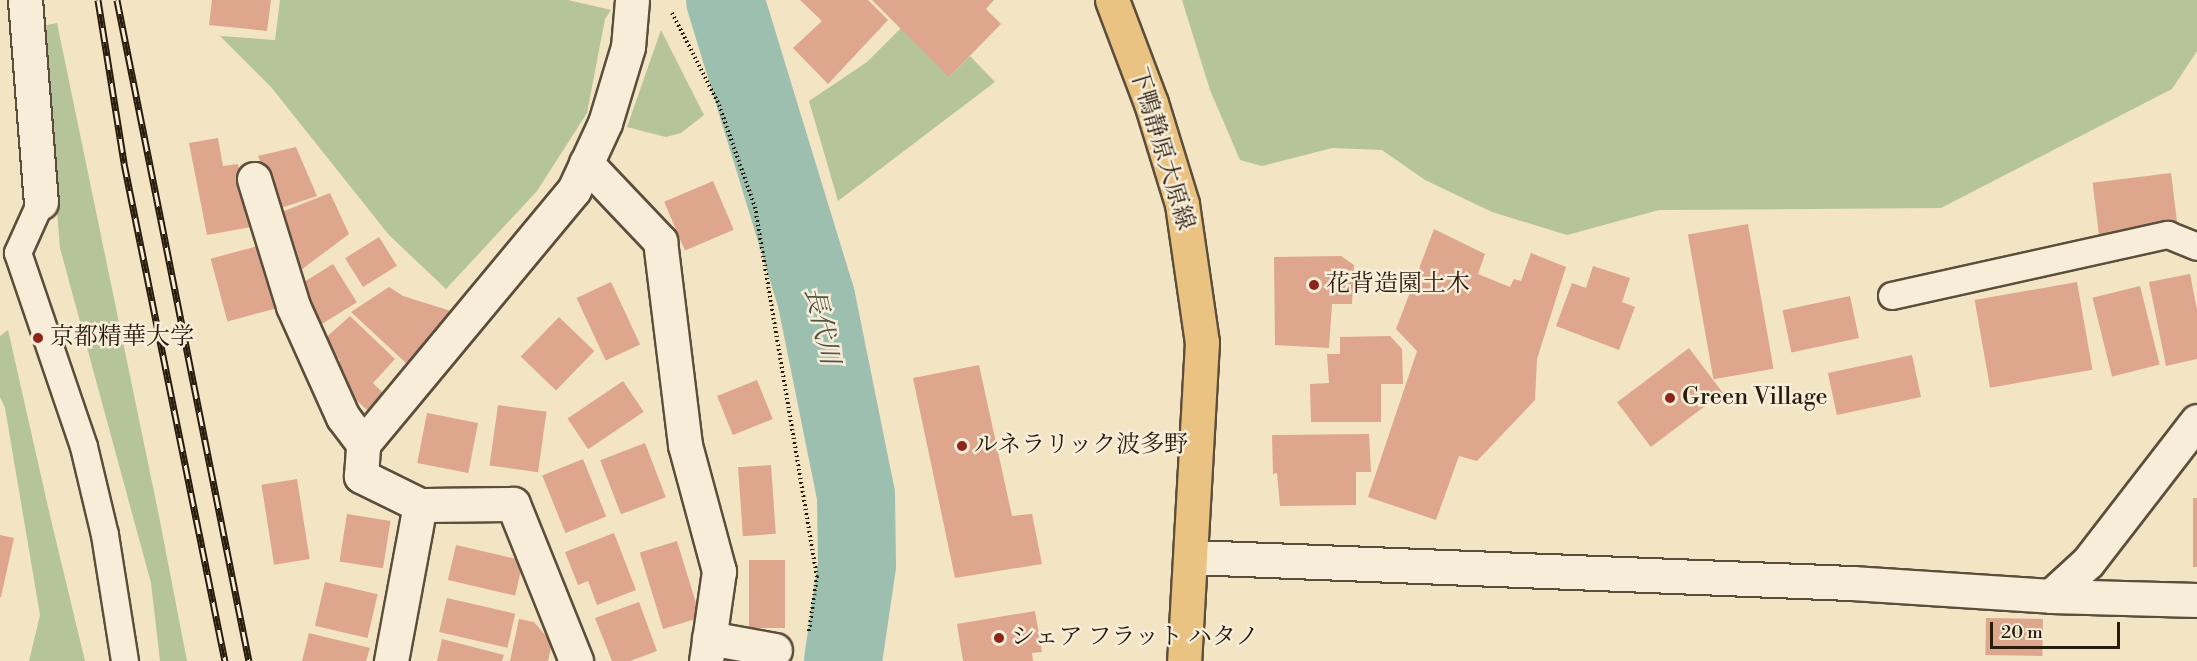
<!DOCTYPE html>
<html>
<head>
<meta charset="utf-8">
<style>
	body { margin:0 }
	#map { position:relative; width:2197px; height:661px; overflow:hidden; background:#f3e4c4; font-family:"Libre Bodoni","Noto Serif JP",serif }
	div>[style] { position:absolute }
	.green>* { inset:0; background:#b5c599 }
	.river>* { height:78px; margin:-39px; padding:0 39px; transform-origin:39px; border-radius:39px; background:#9cbfb0 }
	.building>* { inset:0; background:#dea68d; transform-origin:0 0 }
	.path>* { height:4px; margin-top:-2px; transform-origin:0; background:repeating-linear-gradient(90deg,#281c0d 0 1.5px,transparent 0 4.5px) }
	.roads { filter:drop-shadow(2px 0 #5b4e3b) drop-shadow(-2px 0 #5b4e3b) drop-shadow(0 2px #5b4e3b) drop-shadow(0 -2px #5b4e3b) }
	.service>* { height:26px; margin:-13px; padding:0 13px; transform-origin:13px; border-radius:13px; background:#f7edd9 }
	.minor>* { height:33px; margin:-16.5px; padding:0 16.5px; transform-origin:16.5px; border-radius:16.5px; background:#f7edd9 }
	.primary>* { height:33px; margin:-16.5px; padding:0 16.5px; transform-origin:16.5px; border-radius:16.5px; background:#eac282 }
	.rail>* { height:7px; margin-top:-3.5px; transform-origin:0; background:repeating-linear-gradient(90deg,#f7edd9 0 14px,#281c0d 0 28px); box-sizing:border-box; border-block:2px solid #281c0d }
	.dots>* { width:16px; height:16px; translate:-50% -50%; box-sizing:border-box; border:3px solid #f7edd9; border-radius:50% }
	span { translate:-50% -50%; white-space:nowrap; text-align:center; line-height:1.15; -webkit-text-stroke:5px #f7edd9; paint-order:stroke }
	.street-label { font-size:24px; color:#281c0d }
	.poi-label { font-size:24px; color:#281c0d }
	.left { translate:0 -50%; text-align:left }
	.water-label { font-size:26px; color:#515546; font-style:italic }
	.scale { position:absolute; left:1990px; top:622px; width:130px; height:27px; box-sizing:border-box; border:3px solid #281c0d; border-top:0; padding-left:8px; font-size:18px; line-height:21px; white-space:nowrap; color:#281c0d; -webkit-text-stroke:4px #f7edd9; paint-order:stroke }
</style>
</head>
<body>
<div id="map">
	<div class="green">
		<div style="clip-path:polygon(280px 0,568px 0,611px 10px,605px 19px,587px 113px,537px 191px,446px 289px,389px 235px,271px 87px,220px 36px,275px 40px)"></div>
		<div style="clip-path:polygon(1182px 0,2197px 0,2197px 51px,2172px 89px,1941px 208px,1659px 210px,1567px 235px,1492px 212px,1425px 180px,1382px 150px,1332px 148px,1262px 166px,1240px 160px,1210px 90px)"></div>
		<div style="clip-path:polygon(57px 23px,159px 516px,187px 661px,160px 661px,151px 583px,60px 248px,42px 26px)"></div>
		<div style="clip-path:polygon(901px 28px,950px 76px,970px 56px,995px 82px,838px 201px,809px 101px,867px 62px)"></div>
		<div style="clip-path:polygon(661px 30px,704px 115px,681px 133px,666px 137px,627px 127px)"></div>
		<div style="clip-path:polygon(8px 330px,51px 520px,85px 661px,29px 661px,40px 615px,5px 408px,0 397px,0 336px)"></div>
	</div>
	<div class="river">
		<div style="left:725px;top:0;width:311px;rotate:73deg"></div>
		<div style="left:816px;top:297px;width:202px;rotate:78.6deg"></div>
		<div style="left:856px;top:495px;width:70px;rotate:89.2deg"></div>
		<div style="left:857px;top:565px;width:97px;rotate:98.3deg"></div>
	</div>
	<div class="building">
		<div style="clip-path:polygon(212px 0,271px 0,267px 31px,209px 25px)"></div>
		<div style="clip-path:polygon(800px 0,868px 0,888px 20px,828px 84px,793px 48px,822px 21px)"></div>
		<div style="clip-path:polygon(872px 0,994px 0,986px 9px,1001px 24px,949px 77px)"></div>
		<div style="clip-path:polygon(218px 138px,223px 166px,238px 164px,251px 227px,207px 235px,189px 143px)"></div>
		<div style="clip-path:polygon(296px 147px,317px 196px,278px 209px,258px 156px)"></div>
		<div style="left:2171px;top:173px;width:57px;height:79px;rotate:83deg"></div>
		<div style="left:713px;top:181px;width:53px;height:53px;rotate:67deg"></div>
		<div style="clip-path:polygon(330px 193px,349px 234px,301px 270px,279px 213px)"></div>
		<div style="left:1748px;top:224px;width:147px;height:61px;rotate:80deg"></div>
		<div style="clip-path:polygon(1434px 229px,1485px 254px,1478px 274px,1510px 287px,1514px 279px,1521px 281px,1531px 253px,1566px 267px,1537px 359px,1535px 400px,1477px 461px,1459px 456px,1436px 520px,1368px 497px,1417px 351px,1396px 329px)"></div>
		<div style="left:379px;top:237px;width:34px;height:40px;rotate:58deg"></div>
		<div style="left:258px;top:246px;width:65px;height:49px;rotate:75deg"></div>
		<div style="clip-path:polygon(1341px 256px,1354px 265px,1352px 304px,1332px 304px,1329px 348px,1275px 345px,1274px 257px)"></div>
		<div style="left:333px;top:264px;width:45px;height:45px;rotate:58deg"></div>
		<div style="clip-path:polygon(1593px 266px,1630px 278px,1622px 302px,1635px 307px,1619px 350px,1556px 326px,1572px 283px,1586px 288px)"></div>
		<div style="clip-path:polygon(2190px 274px,2197px 310px,2197px 359px,2166px 366px,2149px 282px)"></div>
		<div style="left:611px;top:282px;width:69px;height:38px;rotate:65deg"></div>
		<div style="left:2077px;top:282px;width:89px;height:104px;rotate:80deg"></div>
		<div style="left:2140px;top:286px;width:81px;height:49px;rotate:76deg"></div>
		<div style="clip-path:polygon(389px 287px,403px 296px,451px 311px,406px 363px,351px 312px)"></div>
		<div style="left:1850px;top:296px;width:43px;height:69px;rotate:78deg"></div>
		<div style="clip-path:polygon(350px 316px,395px 359px,373px 383px,384px 394px,367px 410px,337px 382px,332px 368px,340px 360px,321px 342px)"></div>
		<div style="left:559px;top:317px;width:49px;height:55px;rotate:44deg"></div>
		<div style="clip-path:polygon(1390px 336px,1402px 349px,1403px 384px,1381px 384px,1381px 422px,1311px 422px,1310px 384px,1329px 383px,1327px 354px,1340px 354px,1340px 337px)"></div>
		<div style="left:1689px;top:348px;width:56px;height:90px;rotate:53deg"></div>
		<div style="left:1912px;top:355px;width:43px;height:86px;rotate:78deg"></div>
		<div style="clip-path:polygon(979px 365px,1012px 516px,1032px 514px,1042px 564px,955px 578px,913px 378px)"></div>
		<div style="left:757px;top:380px;width:42px;height:43px;rotate:68deg"></div>
		<div style="left:623px;top:381px;width:37px;height:67px;rotate:56deg"></div>
		<div style="left:498px;top:405px;width:49px;height:61px;rotate:8deg"></div>
		<div style="left:427px;top:413px;width:52px;height:51px;rotate:11deg"></div>
		<div style="clip-path:polygon(1369px 434px,1371px 472px,1356px 472px,1356px 505px,1280px 506px,1277px 473px,1273px 474px,1272px 435px)"></div>
		<div style="left:645px;top:443px;width:58px;height:48px;rotate:69deg"></div>
		<div style="left:583px;top:459px;width:62px;height:44px;rotate:68deg"></div>
		<div style="left:771px;top:465px;width:69px;height:33px;rotate:86deg"></div>
		<div style="left:297px;top:479px;width:81px;height:36px;rotate:81deg"></div>
		<div style="left:2193px;top:498px;width:4px;height:69px"></div>
		<div style="left:347px;top:514px;width:44px;height:48px;rotate:9deg"></div>
		<div style="clip-path:polygon(614px 533px,636px 590px,597px 605px,588px 581px,578px 585px,565px 552px)"></div>
		<div style="clip-path:polygon(0 535px,14px 538px,1px 597px,0 597px)"></div>
		<div style="left:677px;top:541px;width:80px;height:39px;rotate:73deg"></div>
		<div style="left:456px;top:545px;width:69px;height:36px;rotate:13deg"></div>
		<div style="left:749px;top:560px;width:36px;height:68px"></div>
		<div style="left:325px;top:582px;width:54px;height:45px;rotate:13deg"></div>
		<div style="left:447px;top:598px;width:70px;height:35px;rotate:13deg"></div>
		<div style="clip-path:polygon(639px 602px,657px 651px,630px 661px,612px 661px,595px 618px)"></div>
		<div style="clip-path:polygon(1035px 611px,1042px 652px,1032px 653px,1033px 661px,963px 661px,957px 624px)"></div>
		<div style="left:1986px;top:618px;width:57px;height:37px;rotate:1deg"></div>
		<div style="clip-path:polygon(519px 619px,534px 622px,552px 643px,548px 661px,510px 661px)"></div>
		<div style="clip-path:polygon(309px 633px,370px 648px,366px 661px,302px 661px)"></div>
		<div style="clip-path:polygon(442px 639px,504px 655px,502px 661px,437px 661px)"></div>
	</div>
	<div class="path">
		<div style="left:672px;top:13px;width:103px;rotate:62.9deg"></div>
		<div style="left:719px;top:105px;width:108px;rotate:70.6deg"></div>
		<div style="left:755px;top:207px;width:374px;rotate:80.5deg"></div>
		<div style="left:817px;top:576px;width:56px;rotate:98.3deg"></div>
	</div>
	<div class="roads">
		<div class="service">
			<div style="left:41px;top:202px;width:56px;rotate:114.3deg"></div>
			<div style="left:18px;top:253px;width:205px;rotate:71.2deg"></div>
			<div style="left:84px;top:447px;width:90px;rotate:76.6deg"></div>
			<div style="left:105px;top:535px;width:128px;rotate:81deg"></div>
			<div style="left:1892px;top:296px;width:283px;rotate:-12.5deg"></div>
			<div style="left:2168px;top:235px;width:31px;rotate:22deg"></div>
		</div>
		<div class="minor">
			<div style="left:25px;top:0;width:203px;rotate:85.5deg"></div>
			<div style="left:586px;top:163px;width:108px;rotate:46.5deg"></div>
			<div style="left:660px;top:241px;width:206px;rotate:83deg"></div>
			<div style="left:685px;top:445px;width:131px;rotate:74.9deg"></div>
			<div style="left:719px;top:571px;width:91px;rotate:98.2deg"></div>
			<div style="left:254px;top:179px;width:133px;rotate:72.9deg"></div>
			<div style="left:293px;top:306px;width:122px;rotate:65.8deg"></div>
			<div style="left:343px;top:417px;width:34px;rotate:53deg"></div>
			<div style="left:420px;top:505px;width:66px;rotate:-153.8deg"></div>
			<div style="left:361px;top:476px;width:32px;rotate:-86deg"></div>
			<div style="left:363px;top:444px;width:330px;rotate:-50.3deg"></div>
			<div style="left:574px;top:190px;width:74px;rotate:-65.2deg"></div>
			<div style="left:605px;top:123px;width:79px;rotate:-73.2deg"></div>
			<div style="left:628px;top:47px;width:47px;rotate:-85.1deg"></div>
			<div style="left:1192px;top:557px;width:661px;rotate:2.26deg"></div>
			<div style="left:1852px;top:583px;width:199px;rotate:3.7deg"></div>
			<div style="left:2051px;top:596px;width:146px;rotate:1.6deg"></div>
			<div style="left:2051px;top:596px;width:50px;rotate:-42.6deg"></div>
			<div style="left:2088px;top:562px;width:178px;rotate:-52.3deg"></div>
			<div style="left:709px;top:638px;width:67px;rotate:10.3deg"></div>
			<div style="left:391px;top:661px;width:159px;rotate:-79.5deg"></div>
			<div style="left:420px;top:505px;width:93px;rotate:-0.6deg"></div>
			<div style="left:513px;top:504px;width:169px;rotate:68.1deg"></div>
		</div>
		<div class="primary">
			<div style="left:1112px;top:0;width:110px;rotate:69.3deg"></div>
			<div style="left:1151px;top:103px;width:106px;rotate:72.9deg"></div>
			<div style="left:1182px;top:204px;width:139px;rotate:81.8deg"></div>
			<div style="left:1202px;top:342px;width:320px;rotate:93.2deg"></div>
		</div>
	</div>
	<div class="rail">
		<div style="left:98px;top:0;width:165px;rotate:80.9deg"></div>
		<div style="left:124px;top:163px;width:508px;rotate:78.54deg"></div>
		<div style="left:117px;top:0;width:674px;rotate:78.71deg"></div>
	</div>
	<div class="dots">
		<div style="left:1314px;top:285px;background:#8f2418"></div>
		<div style="left:38px;top:338px;background:#8f2418"></div>
		<div style="left:1670px;top:398px;background:#8f2418"></div>
		<div style="left:962px;top:446px;background:#8f2418"></div>
		<div style="left:999px;top:638px;background:#8f2418"></div>
	</div>
	<div class="street-label">
		<span style="left:1161px;top:149px;rotate:73deg">下鴨静原大原線</span>
	</div>
	<div class="poi-label">
		<span class="left" style="left:1326px;top:285px">花背造園土木</span>
		<span class="left" style="left:50px;top:338px">京都精華大学</span>
		<span class="left" style="left:1682px;top:398px">Green Village</span>
		<span class="left" style="left:974px;top:446px">ルネラリック波多野</span>
		<span class="left" style="left:1011px;top:638px">シェア フラット ハタノ</span>
	</div>
	<div class="water-label">
		<span style="left:821px;top:326px;rotate:77deg">長代川</span>
	</div>
	<div class="scale">20 m</div>
</div>
</body>
</html>
